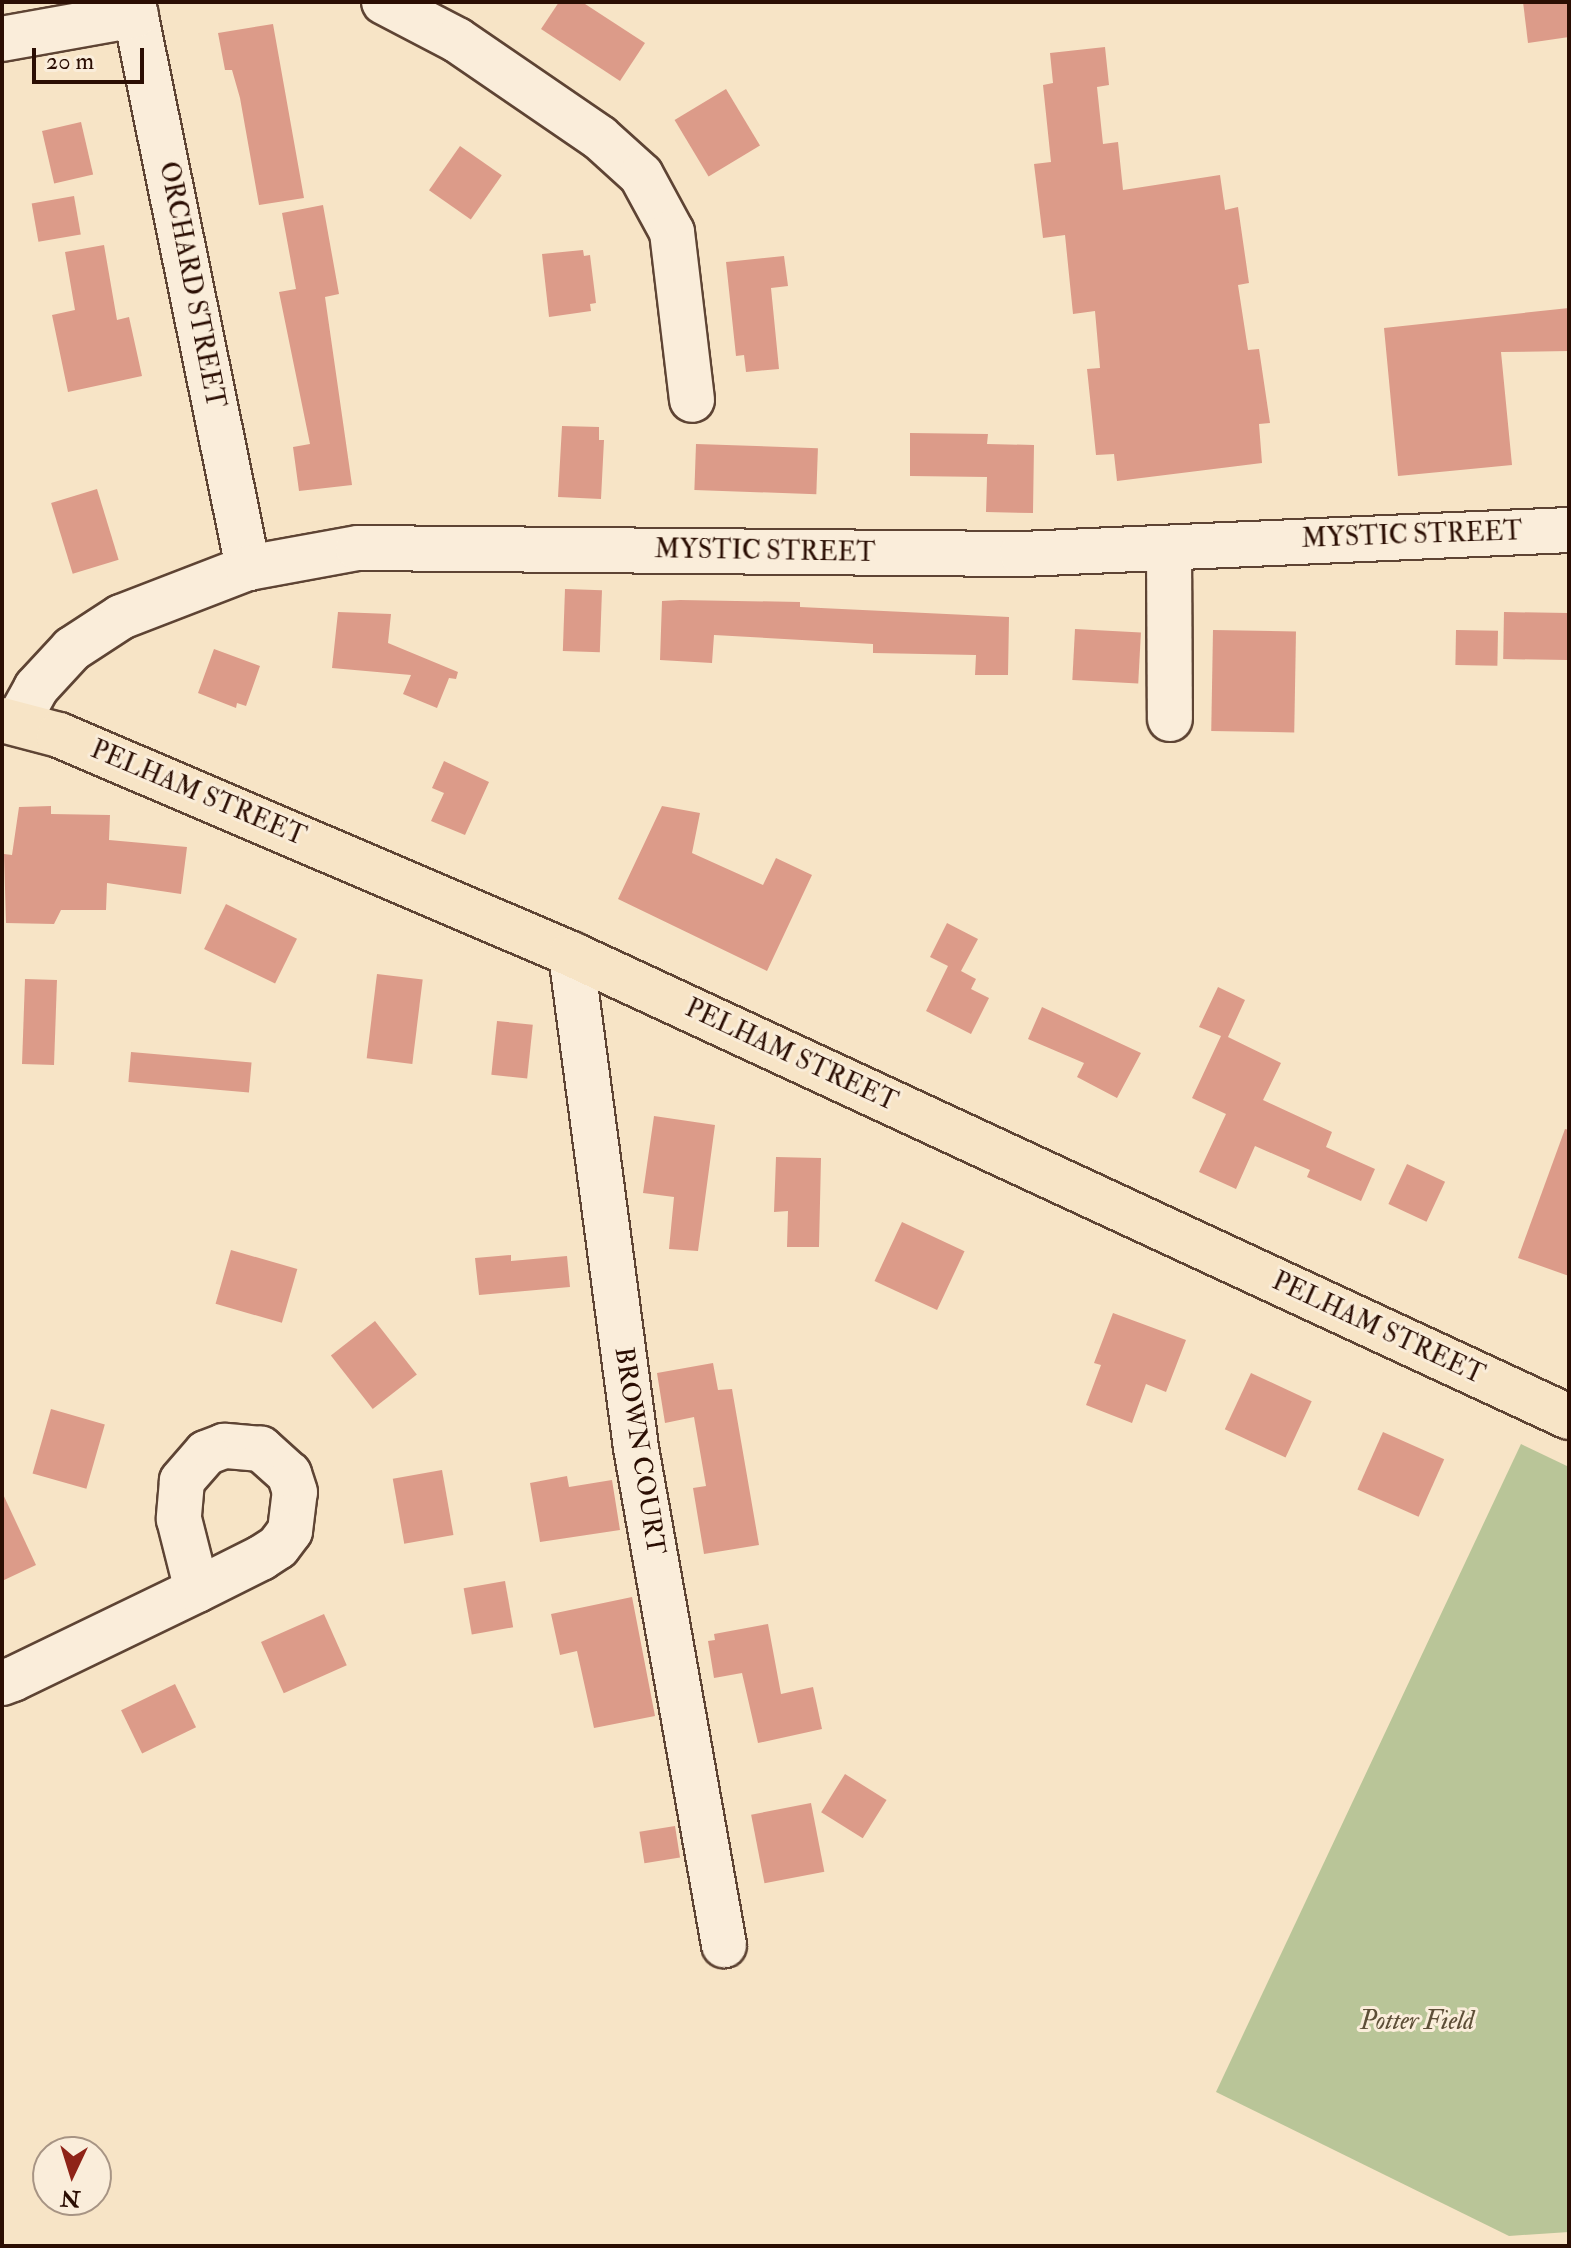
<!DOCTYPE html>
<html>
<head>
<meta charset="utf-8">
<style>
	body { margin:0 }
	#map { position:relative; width:1571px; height:2248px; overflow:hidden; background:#f7e4c6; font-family:"IM FELL Double Pica",serif }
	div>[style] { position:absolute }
	.green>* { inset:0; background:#b9c598 }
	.building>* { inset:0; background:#dc9b89; transform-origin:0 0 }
	.roads { filter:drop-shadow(2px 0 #5e4434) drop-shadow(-2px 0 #5e4434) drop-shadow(0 2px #5e4434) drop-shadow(0 -2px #5e4434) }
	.minor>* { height:44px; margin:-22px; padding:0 22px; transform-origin:22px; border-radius:22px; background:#faedda }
	.major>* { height:44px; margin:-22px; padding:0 22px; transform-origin:22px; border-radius:22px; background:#f7e4c6 }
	span { translate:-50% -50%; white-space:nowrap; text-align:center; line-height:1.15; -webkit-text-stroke:6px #faedda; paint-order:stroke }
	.street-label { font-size:26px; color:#2b0e03 }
	.park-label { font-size:26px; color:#5d4e37; font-style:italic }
	.frame { position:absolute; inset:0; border:4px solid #2b0e03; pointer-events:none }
	.north { position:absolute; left:32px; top:2136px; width:80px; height:80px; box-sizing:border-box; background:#faedda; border:2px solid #a79484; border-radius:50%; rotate:184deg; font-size:22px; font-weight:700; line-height:32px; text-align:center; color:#2b0e03 }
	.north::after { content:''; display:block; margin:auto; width:28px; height:36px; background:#8f2418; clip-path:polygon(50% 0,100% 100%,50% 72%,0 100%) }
	.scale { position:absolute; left:32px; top:48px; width:112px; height:36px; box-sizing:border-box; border:4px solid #2b0e03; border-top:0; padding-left:10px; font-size:24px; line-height:28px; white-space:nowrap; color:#2b0e03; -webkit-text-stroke:6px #faedda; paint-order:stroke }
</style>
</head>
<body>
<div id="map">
	<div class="green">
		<div style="clip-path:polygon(1521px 1444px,1569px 1467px,1569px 2232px,1509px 2236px,1216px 2092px)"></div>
	</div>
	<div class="building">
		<div style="clip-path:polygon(559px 2px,582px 2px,645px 43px,620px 81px,541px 29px)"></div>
		<div style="clip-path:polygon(1523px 2px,1569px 2px,1569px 37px,1528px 43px)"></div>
		<div style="clip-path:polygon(273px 24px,304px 198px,259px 205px,240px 98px,232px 70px,225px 70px,218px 33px)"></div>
		<div style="clip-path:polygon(1105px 47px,1109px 85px,1097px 87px,1103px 144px,1118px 142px,1123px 190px,1220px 175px,1225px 210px,1238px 207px,1249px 283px,1238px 285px,1248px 350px,1259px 349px,1270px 423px,1259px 424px,1262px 463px,1117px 481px,1114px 454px,1096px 455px,1087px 369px,1100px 368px,1095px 311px,1073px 314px,1065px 235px,1043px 238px,1034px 164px,1051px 162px,1043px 85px,1053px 83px,1050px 53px)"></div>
		<div style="left:726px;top:89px;width:66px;height:60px;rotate:59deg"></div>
		<div style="left:81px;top:122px;width:54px;height:40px;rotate:77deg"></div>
		<div style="left:460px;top:146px;width:51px;height:54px;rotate:35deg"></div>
		<div style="left:74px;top:196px;width:39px;height:43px;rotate:80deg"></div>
		<div style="clip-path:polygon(323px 205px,339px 294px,325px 297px,352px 485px,299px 491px,293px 447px,310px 444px,279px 292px,296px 289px,282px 213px)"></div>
		<div style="clip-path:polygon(104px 245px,117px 320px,129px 317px,142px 376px,68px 392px,52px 315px,75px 310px,65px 252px)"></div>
		<div style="clip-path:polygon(583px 250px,584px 256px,590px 255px,596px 303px,590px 304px,591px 311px,549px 317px,542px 254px)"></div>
		<div style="clip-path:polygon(784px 256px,788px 286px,771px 288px,779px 369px,746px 372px,744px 355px,736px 356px,726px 262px)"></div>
		<div style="clip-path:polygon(1569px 308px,1569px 351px,1501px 352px,1512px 465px,1398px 476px,1384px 328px)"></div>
		<div style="clip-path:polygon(562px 426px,599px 427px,599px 440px,604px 440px,601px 499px,558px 497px)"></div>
		<div style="clip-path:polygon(910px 433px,988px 434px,987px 444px,1034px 445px,1033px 513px,986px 512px,987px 477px,910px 476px)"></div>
		<div style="left:696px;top:444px;width:122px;height:46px;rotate:2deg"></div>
		<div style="left:97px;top:489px;width:74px;height:48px;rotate:73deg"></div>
		<div style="left:565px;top:589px;width:37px;height:62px;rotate:2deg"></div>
		<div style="clip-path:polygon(680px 600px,800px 602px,800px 607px,1009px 617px,1008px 675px,975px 675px,976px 655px,873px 653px,873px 644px,714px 635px,712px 663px,660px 660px,662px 601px)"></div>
		<div style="clip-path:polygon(338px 612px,391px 614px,388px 643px,458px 672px,456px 679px,449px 678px,437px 708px,403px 694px,411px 675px,332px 668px)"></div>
		<div style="left:1504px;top:612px;width:64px;height:47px;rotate:1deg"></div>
		<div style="left:1075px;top:629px;width:66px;height:51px;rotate:3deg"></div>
		<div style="left:1213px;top:630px;width:83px;height:101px;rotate:1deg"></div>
		<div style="left:1456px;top:630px;width:42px;height:35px;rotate:1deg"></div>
		<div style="clip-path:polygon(214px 649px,260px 666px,246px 706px,237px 703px,236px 708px,198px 693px)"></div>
		<div style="clip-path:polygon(444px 761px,489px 782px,465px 835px,431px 821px,444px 793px,432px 788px)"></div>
		<div style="clip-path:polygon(51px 806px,51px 814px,110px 815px,109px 840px,187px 847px,181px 894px,107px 883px,106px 910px,61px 910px,54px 924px,6px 923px,4px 854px,12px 855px,19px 807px)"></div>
		<div style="clip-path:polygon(662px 806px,700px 813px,692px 853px,763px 885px,776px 858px,812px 875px,767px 971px,618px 899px)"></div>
		<div style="left:226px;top:904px;width:79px;height:50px;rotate:26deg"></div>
		<div style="clip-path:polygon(947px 923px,978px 939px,961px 971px,976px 979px,971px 989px,989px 998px,971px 1034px,926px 1011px,948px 966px,930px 957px)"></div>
		<div style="left:377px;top:974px;width:46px;height:85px;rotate:7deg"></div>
		<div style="left:25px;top:979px;width:32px;height:85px;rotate:2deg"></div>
		<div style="clip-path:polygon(1218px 987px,1245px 1000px,1228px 1037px,1281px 1063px,1263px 1100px,1332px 1132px,1326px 1147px,1375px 1169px,1361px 1201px,1307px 1177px,1310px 1170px,1255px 1146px,1236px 1189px,1199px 1172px,1226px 1114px,1192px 1098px,1221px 1036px,1199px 1027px)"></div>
		<div style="clip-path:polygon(1042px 1007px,1141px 1053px,1117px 1098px,1077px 1077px,1084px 1063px,1028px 1039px)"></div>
		<div style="left:497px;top:1021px;width:36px;height:54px;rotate:6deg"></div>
		<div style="left:131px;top:1052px;width:121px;height:30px;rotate:5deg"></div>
		<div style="clip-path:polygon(654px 1116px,715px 1125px,698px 1251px,669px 1249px,674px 1197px,643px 1193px)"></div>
		<div style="clip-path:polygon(1565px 1129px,1569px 1130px,1569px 1276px,1518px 1258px)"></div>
		<div style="clip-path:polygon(776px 1157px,821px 1158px,819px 1247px,787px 1247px,788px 1211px,774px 1212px)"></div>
		<div style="left:1407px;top:1164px;width:42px;height:44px;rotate:25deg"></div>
		<div style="left:902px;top:1222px;width:69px;height:65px;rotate:25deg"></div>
		<div style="left:231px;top:1250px;width:69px;height:56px;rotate:16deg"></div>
		<div style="clip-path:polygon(511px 1255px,511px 1261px,567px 1256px,570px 1287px,479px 1295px,475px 1258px)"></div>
		<div style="clip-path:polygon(1113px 1313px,1186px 1340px,1166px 1392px,1146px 1384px,1132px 1423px,1086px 1405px,1101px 1365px,1094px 1363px)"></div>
		<div style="left:375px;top:1321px;width:68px;height:56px;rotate:52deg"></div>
		<div style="clip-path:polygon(713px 1363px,718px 1390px,732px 1389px,759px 1545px,704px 1554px,693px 1488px,706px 1486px,694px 1417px,665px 1423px,657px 1373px)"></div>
		<div style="left:1251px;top:1373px;width:67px;height:62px;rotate:25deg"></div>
		<div style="left:51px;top:1409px;width:56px;height:67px;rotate:16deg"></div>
		<div style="left:1383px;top:1432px;width:67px;height:63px;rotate:24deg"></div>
		<div style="left:442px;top:1470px;width:66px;height:50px;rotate:80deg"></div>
		<div style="clip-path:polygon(567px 1476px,569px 1487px,612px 1480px,620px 1530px,540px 1542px,530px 1483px)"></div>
		<div style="clip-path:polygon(2px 1492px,36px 1565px,2px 1581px)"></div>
		<div style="left:505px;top:1581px;width:47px;height:42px;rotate:80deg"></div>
		<div style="clip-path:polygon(632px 1597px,655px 1716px,594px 1728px,577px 1651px,560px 1655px,551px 1614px)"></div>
		<div style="left:324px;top:1614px;width:56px;height:69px;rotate:66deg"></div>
		<div style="clip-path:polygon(768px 1624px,781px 1694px,813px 1687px,822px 1729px,758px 1743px,742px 1673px,714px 1678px,708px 1641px,715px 1640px,714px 1634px)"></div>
		<div style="left:175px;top:1684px;width:48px;height:60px;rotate:64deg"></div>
		<div style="left:845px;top:1774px;width:49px;height:45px;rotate:32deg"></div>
		<div style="left:811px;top:1803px;width:70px;height:61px;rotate:79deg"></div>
		<div style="left:675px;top:1826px;width:32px;height:36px;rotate:81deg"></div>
	</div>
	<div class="roads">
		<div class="minor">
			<div style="left:133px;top:2px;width:578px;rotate:78.51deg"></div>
			<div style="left:384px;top:2px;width:82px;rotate:27.5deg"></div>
			<div style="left:457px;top:40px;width:173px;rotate:34.4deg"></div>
			<div style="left:600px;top:138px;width:55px;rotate:42.1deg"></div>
			<div style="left:641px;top:175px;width:65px;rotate:61.5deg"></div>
			<div style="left:672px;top:232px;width:169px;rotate:83.2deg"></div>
			<div style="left:2px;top:39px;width:136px;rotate:-10.2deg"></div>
			<div style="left:1169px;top:548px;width:171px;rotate:89.7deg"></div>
			<div style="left:18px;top:721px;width:38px;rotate:-61deg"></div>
			<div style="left:36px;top:688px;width:53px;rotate:-47.3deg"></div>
			<div style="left:72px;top:649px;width:59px;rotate:-33.1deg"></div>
			<div style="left:121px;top:617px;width:136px;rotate:-21.1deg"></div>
			<div style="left:248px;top:568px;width:112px;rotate:-10.3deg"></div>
			<div style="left:358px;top:548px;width:664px;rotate:0.52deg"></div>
			<div style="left:1022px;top:554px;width:548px;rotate:-2.51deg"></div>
			<div style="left:571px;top:954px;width:498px;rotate:82.5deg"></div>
			<div style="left:636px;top:1448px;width:505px;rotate:79.96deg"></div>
			<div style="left:2px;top:1683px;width:12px;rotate:-20deg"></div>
			<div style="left:13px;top:1679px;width:204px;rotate:-25.8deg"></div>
			<div style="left:197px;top:1590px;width:72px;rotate:-26.6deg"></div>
			<div style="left:261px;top:1558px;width:20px;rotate:-33deg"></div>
			<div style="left:278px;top:1547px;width:20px;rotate:-53deg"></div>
			<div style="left:290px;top:1531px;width:39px;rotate:-83deg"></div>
			<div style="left:295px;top:1492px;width:19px;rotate:-108deg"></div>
			<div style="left:289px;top:1474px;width:38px;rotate:-138deg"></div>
			<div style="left:261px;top:1449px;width:37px;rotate:-175deg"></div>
			<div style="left:224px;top:1446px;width:19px;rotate:159deg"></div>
			<div style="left:206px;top:1453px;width:37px;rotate:131deg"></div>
			<div style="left:182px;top:1481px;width:38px;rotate:95deg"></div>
			<div style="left:179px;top:1519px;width:73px;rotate:75.8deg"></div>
		</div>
		<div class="major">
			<div style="left:2px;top:720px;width:59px;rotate:14.7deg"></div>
			<div style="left:59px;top:735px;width:557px;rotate:23.16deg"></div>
			<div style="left:571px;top:954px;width:1100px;rotate:24.89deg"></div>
		</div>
	</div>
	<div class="street-label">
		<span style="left:191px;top:285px;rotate:79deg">ORCHARD STREET</span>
		<span style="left:1412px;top:536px;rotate:-2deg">MYSTIC STREET</span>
		<span style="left:765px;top:552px;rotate:1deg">MYSTIC STREET</span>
		<span style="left:198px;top:794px;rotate:23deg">PELHAM STREET</span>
		<span style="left:791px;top:1056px;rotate:25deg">PELHAM STREET</span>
		<span style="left:1378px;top:1329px;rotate:25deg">PELHAM STREET</span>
		<span style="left:639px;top:1451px;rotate:81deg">BROWN COURT</span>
	</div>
	<div class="park-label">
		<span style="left:1417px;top:2022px">Potter Field</span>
	</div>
	<div class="frame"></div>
	<div class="north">N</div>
	<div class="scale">20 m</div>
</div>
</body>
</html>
